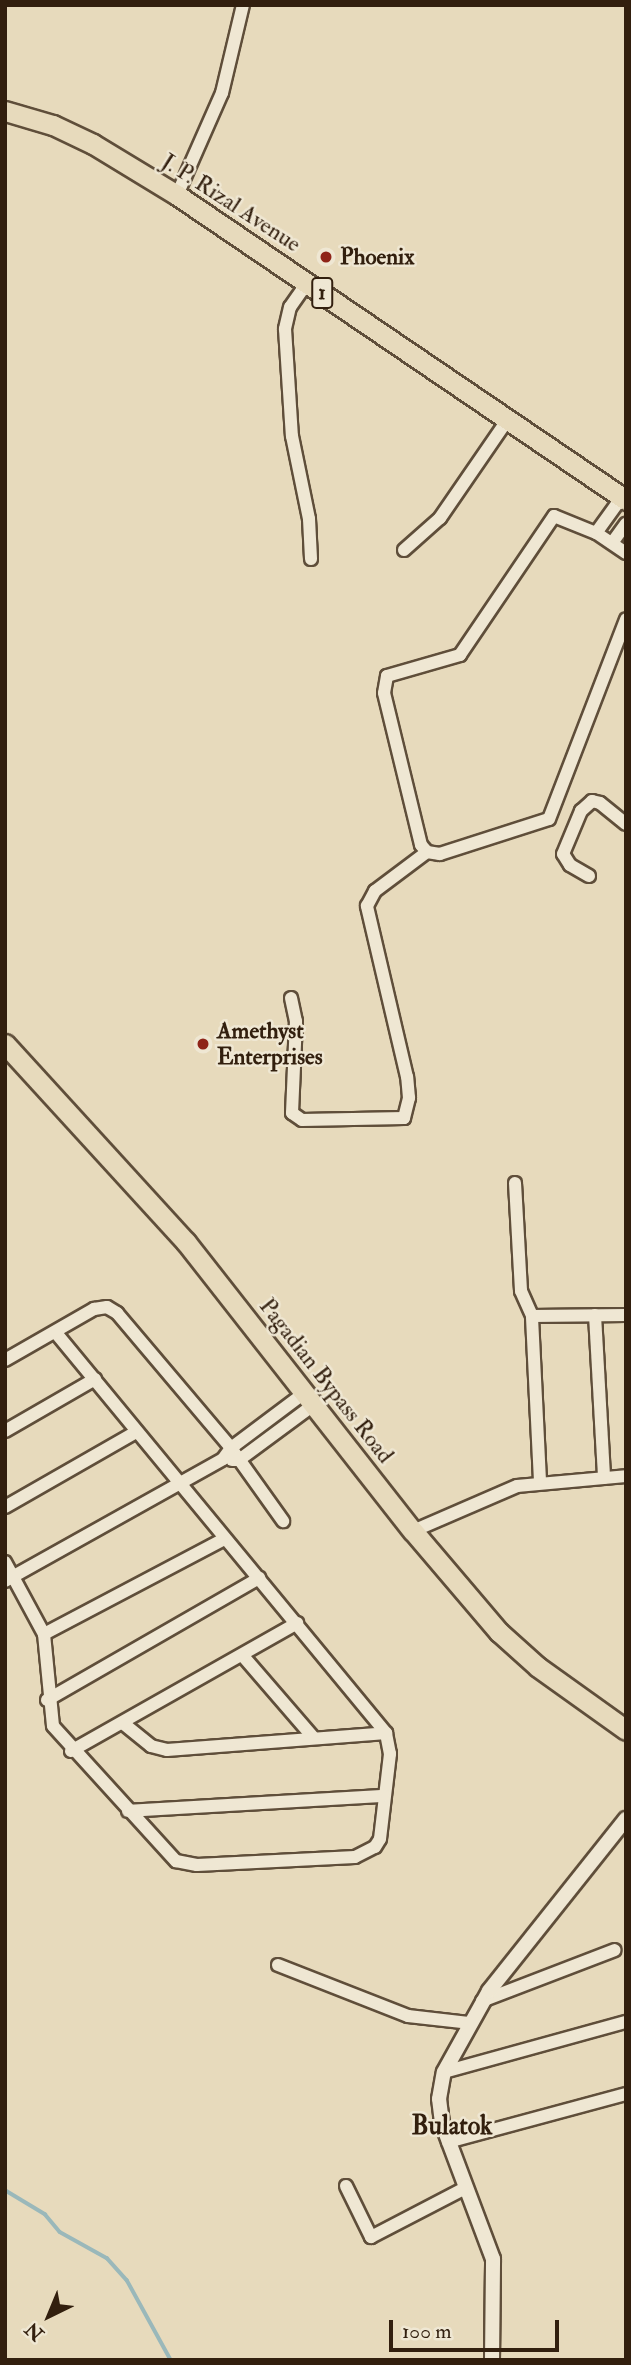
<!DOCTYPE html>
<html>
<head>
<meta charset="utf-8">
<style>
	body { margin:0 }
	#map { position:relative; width:631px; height:2365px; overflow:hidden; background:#e7dabc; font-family:"IM FELL Double Pica",serif }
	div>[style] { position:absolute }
	.stream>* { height:3.5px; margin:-1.75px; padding:0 1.75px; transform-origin:1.75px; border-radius:1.75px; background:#9ab8ba }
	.roads { filter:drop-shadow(2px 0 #5f4e3a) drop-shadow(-2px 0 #5f4e3a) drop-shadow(0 2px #5f4e3a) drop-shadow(0 -2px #5f4e3a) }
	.minor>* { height:12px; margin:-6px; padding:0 6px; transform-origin:6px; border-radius:6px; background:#efe7d3 }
	.tertiary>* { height:14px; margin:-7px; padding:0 7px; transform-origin:7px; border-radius:7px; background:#efe7d3 }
	.primary>* { height:19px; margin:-9.5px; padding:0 9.5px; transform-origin:9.5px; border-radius:9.5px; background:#e7dabc }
	.trunk>* { height:19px; margin:-9.5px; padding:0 9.5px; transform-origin:9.5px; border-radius:9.5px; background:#e7dabc }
	.dots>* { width:19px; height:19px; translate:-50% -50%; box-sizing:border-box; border:4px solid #efe7d3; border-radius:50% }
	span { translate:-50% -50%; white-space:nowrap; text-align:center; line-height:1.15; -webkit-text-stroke:5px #efe7d3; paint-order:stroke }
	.shield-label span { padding:2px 5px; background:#efe7d3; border:2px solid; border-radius:5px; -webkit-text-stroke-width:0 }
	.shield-label { font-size:21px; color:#321f0e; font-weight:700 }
	.street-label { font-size:23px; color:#321f0e }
	.poi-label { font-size:23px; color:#321f0e; font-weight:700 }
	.left { translate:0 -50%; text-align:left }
	.quarter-label { font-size:26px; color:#321f0e; font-weight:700 }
	.frame { position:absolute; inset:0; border:7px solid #321f0e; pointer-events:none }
	.north { position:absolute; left:14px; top:2281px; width:70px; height:70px; -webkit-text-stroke:5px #efe7d3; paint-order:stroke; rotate:223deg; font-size:19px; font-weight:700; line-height:28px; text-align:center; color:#321f0e }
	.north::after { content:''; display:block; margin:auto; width:24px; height:32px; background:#321f0e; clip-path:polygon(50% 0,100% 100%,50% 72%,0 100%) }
	.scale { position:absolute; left:389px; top:2320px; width:170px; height:32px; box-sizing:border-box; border:4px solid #321f0e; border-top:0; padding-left:9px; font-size:21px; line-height:24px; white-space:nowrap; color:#321f0e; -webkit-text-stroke:5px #efe7d3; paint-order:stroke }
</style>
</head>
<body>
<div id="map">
	<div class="stream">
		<div style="left:5px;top:2190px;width:47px;rotate:31deg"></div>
		<div style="left:45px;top:2214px;width:23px;rotate:50deg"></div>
		<div style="left:60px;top:2232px;width:54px;rotate:29deg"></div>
		<div style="left:107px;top:2258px;width:30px;rotate:48deg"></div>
		<div style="left:127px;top:2280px;width:91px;rotate:61.2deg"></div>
	</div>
	<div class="roads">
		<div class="minor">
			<div style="left:177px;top:195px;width:111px;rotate:-66.2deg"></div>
			<div style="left:222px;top:93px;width:90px;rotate:-76.6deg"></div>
			<div style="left:307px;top:283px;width:29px;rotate:125deg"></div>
			<div style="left:290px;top:307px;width:23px;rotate:103deg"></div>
			<div style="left:285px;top:329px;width:107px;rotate:86.3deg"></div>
			<div style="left:292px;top:436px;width:85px;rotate:78.4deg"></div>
			<div style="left:309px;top:519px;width:40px;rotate:87.1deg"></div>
			<div style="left:596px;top:533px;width:44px;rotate:-54.2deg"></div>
			<div style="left:612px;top:543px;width:24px;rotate:-54deg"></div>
			<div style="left:404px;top:550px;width:48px;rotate:-41.6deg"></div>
			<div style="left:440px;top:518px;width:120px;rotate:-55.5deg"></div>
			<div style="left:626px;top:553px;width:36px;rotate:-146deg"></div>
			<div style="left:596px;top:533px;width:45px;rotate:-158deg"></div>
			<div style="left:554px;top:516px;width:168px;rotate:124.1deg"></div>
			<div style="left:460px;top:655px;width:76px;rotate:164deg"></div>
			<div style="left:387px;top:676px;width:17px;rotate:100deg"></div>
			<div style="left:384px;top:693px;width:156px;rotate:76.3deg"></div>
			<div style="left:421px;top:845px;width:9px;rotate:49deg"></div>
			<div style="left:427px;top:852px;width:13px;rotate:9deg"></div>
			<div style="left:440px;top:854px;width:114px;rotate:-17.8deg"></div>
			<div style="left:549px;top:819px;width:214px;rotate:-68.9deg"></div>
			<div style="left:589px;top:876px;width:22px;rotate:-150deg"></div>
			<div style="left:570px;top:865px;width:13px;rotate:-122deg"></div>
			<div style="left:563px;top:854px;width:47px;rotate:-67.3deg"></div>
			<div style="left:581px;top:811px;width:15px;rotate:-42deg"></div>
			<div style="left:592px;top:801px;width:8px;rotate:14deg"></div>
			<div style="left:600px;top:803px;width:33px;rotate:39deg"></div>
			<div style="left:291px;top:998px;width:24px;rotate:78deg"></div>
			<div style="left:296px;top:1021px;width:92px;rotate:92.5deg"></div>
			<div style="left:292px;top:1113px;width:12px;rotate:35deg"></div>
			<div style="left:302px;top:1120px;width:102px;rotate:-1.1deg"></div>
			<div style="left:404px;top:1118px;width:21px;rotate:-76deg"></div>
			<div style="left:409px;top:1098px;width:21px;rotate:-95deg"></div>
			<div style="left:407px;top:1077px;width:176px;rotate:-103.2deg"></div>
			<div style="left:367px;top:906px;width:17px;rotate:-62deg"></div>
			<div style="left:375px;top:891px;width:65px;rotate:-36.9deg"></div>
			<div style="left:515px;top:1183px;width:108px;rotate:86.8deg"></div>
			<div style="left:521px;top:1291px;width:27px;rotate:66deg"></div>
			<div style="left:595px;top:1315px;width:163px;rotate:86.8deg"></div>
			<div style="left:5px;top:1360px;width:103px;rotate:-29.8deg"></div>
			<div style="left:94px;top:1309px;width:13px;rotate:-9deg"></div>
			<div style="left:107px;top:1307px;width:12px;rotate:31deg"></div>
			<div style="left:117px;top:1313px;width:177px;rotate:49.8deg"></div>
			<div style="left:231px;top:1448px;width:90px;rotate:54.5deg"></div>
			<div style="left:5px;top:1431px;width:104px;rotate:-30deg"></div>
			<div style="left:232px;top:1460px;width:7px"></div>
			<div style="left:239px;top:1460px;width:91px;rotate:-36.5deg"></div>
			<div style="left:540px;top:1481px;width:165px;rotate:-92.8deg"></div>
			<div style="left:532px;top:1316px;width:94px;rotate:-0.6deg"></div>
			<div style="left:5px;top:1507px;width:151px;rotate:-29.8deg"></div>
			<div style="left:413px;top:1531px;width:113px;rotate:-23.4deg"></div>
			<div style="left:517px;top:1486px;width:109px;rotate:-5.2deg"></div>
			<div style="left:5px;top:1562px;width:82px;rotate:61.6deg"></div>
			<div style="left:44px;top:1634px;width:92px;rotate:84.4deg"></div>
			<div style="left:53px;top:1726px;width:183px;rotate:47.7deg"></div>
			<div style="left:176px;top:1861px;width:21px;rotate:11deg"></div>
			<div style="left:197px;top:1865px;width:158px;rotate:-2.9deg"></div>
			<div style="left:355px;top:1857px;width:22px;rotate:-27deg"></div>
			<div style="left:375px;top:1847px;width:9px;rotate:-58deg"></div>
			<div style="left:380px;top:1839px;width:86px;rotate:-83.3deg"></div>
			<div style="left:390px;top:1754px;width:21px;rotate:-101deg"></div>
			<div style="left:386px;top:1733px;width:519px;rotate:-129.52deg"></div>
			<div style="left:5px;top:1581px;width:250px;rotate:-29.2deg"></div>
			<div style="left:223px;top:1459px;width:14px;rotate:-54deg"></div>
			<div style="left:231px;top:1448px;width:90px;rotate:-36.9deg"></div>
			<div style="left:44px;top:1634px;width:204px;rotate:-27.8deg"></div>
			<div style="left:243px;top:1656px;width:107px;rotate:49.2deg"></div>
			<div style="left:47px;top:1700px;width:245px;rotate:-29.9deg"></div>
			<div style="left:124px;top:1724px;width:35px;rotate:39deg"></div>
			<div style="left:151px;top:1746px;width:16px;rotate:14deg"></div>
			<div style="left:167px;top:1750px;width:220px;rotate:-4.4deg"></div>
			<div style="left:71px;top:1751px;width:260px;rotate:-29.5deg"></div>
			<div style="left:128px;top:1811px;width:256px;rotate:-3.4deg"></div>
			<div style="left:278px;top:1965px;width:140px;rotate:21.4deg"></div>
			<div style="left:408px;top:2016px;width:61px;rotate:6.5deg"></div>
			<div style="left:482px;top:2001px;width:142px;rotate:-21deg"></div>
			<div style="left:444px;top:2072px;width:189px;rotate:-15.4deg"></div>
			<div style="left:448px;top:2142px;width:184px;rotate:-15.1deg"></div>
			<div style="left:346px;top:2186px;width:57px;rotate:63.9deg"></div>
			<div style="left:371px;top:2237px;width:106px;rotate:-27.5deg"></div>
		</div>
		<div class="tertiary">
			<div style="left:492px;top:2360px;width:101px;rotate:-89.4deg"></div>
			<div style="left:493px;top:2259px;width:145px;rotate:-110.6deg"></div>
			<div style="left:442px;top:2123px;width:24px;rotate:-97deg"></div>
			<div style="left:439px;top:2099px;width:27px;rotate:-80deg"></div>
			<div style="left:444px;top:2072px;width:93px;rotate:-60.9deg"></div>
			<div style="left:489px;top:1991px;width:220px;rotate:-51.5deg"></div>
		</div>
		<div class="primary">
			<div style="left:5px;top:111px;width:50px;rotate:16.3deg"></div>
			<div style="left:53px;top:125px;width:44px;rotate:25.4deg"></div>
			<div style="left:93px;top:144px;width:98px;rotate:31.3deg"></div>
			<div style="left:177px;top:195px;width:543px;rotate:34.19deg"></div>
		</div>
		<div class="trunk">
			<div style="left:5px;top:1044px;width:268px;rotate:47.6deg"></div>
			<div style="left:186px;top:1242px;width:367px;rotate:51.9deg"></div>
			<div style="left:413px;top:1531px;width:133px;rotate:49.6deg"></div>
			<div style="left:499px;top:1632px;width:52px;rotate:41.9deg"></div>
			<div style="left:538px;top:1667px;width:108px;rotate:35.6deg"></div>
		</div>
	</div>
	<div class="dots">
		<div style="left:326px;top:257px;background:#8f2418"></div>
		<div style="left:203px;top:1044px;background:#8f2418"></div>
	</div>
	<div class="shield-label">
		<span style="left:322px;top:293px">1</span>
	</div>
	<div class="street-label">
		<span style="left:231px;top:203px;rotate:33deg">J. P. Rizal Avenue</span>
		<span style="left:326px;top:1381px;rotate:52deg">Pagadian Bypass Road</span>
	</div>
	<div class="poi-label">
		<span class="left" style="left:340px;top:257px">Phoenix</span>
		<span class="left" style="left:217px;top:1044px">Amethyst<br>Enterprises</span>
	</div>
	<div class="quarter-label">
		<span style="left:452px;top:2127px">Bulatok</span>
	</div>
	<div class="frame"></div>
	<div class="north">N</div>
	<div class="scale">100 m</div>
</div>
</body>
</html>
